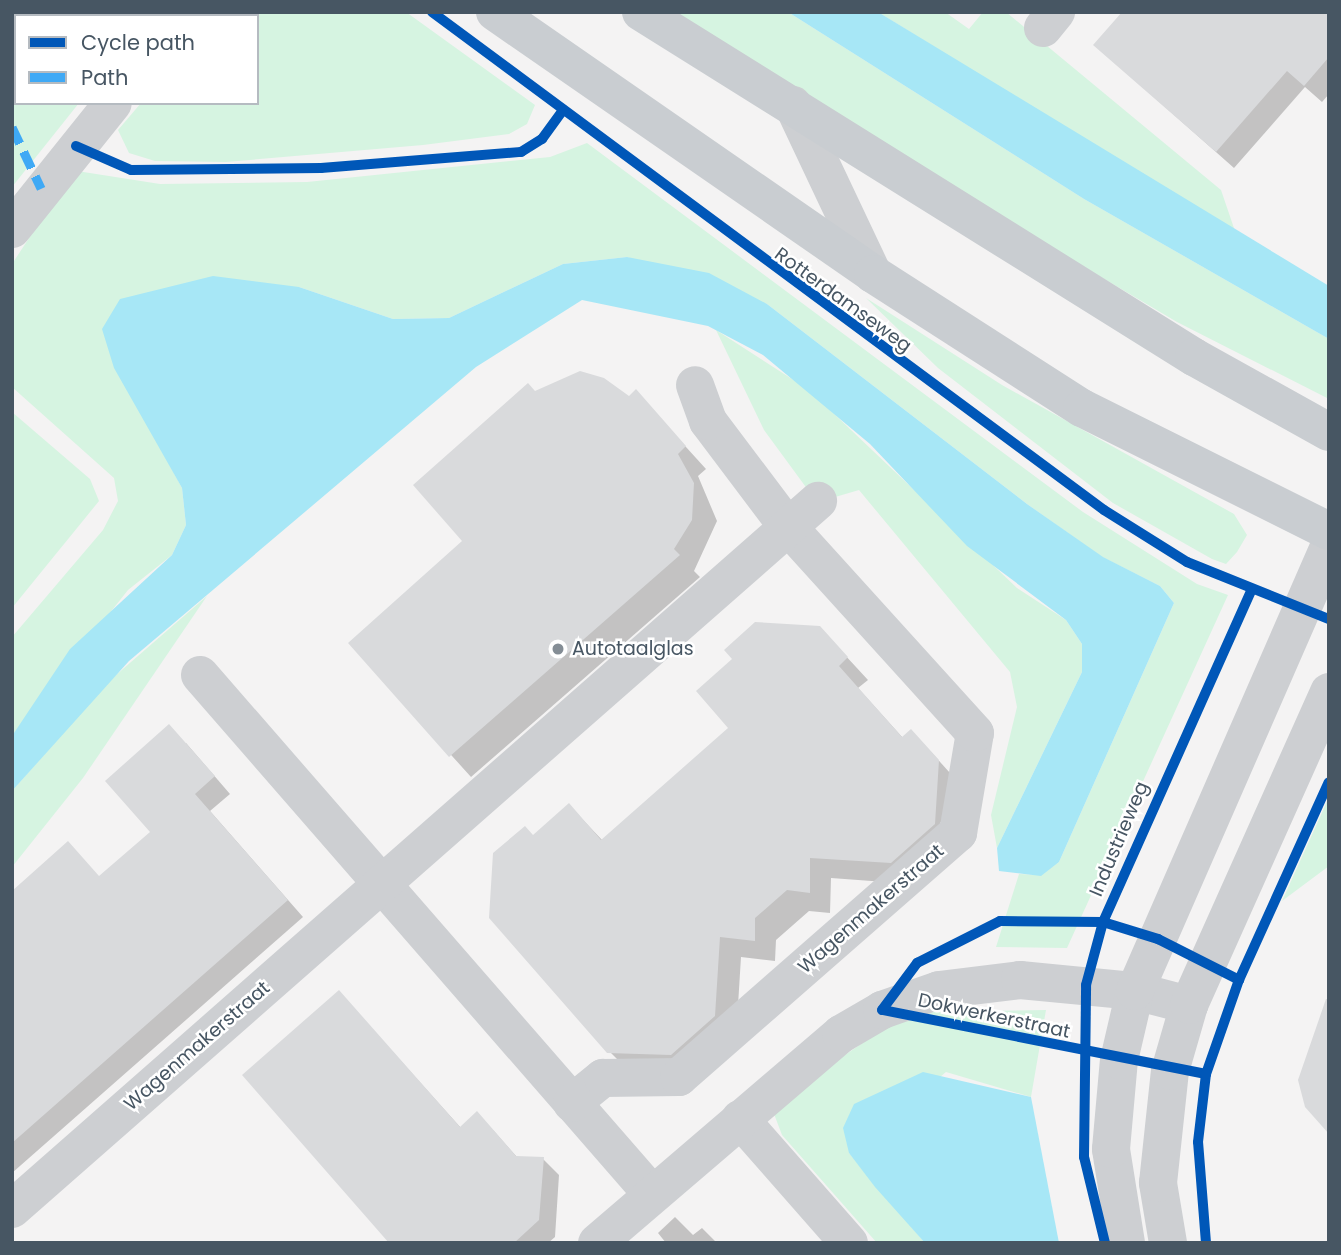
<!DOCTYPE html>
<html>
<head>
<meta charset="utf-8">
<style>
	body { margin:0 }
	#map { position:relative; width:1341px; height:1255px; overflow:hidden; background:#f4f3f3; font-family:Poppins,sans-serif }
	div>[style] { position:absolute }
	.green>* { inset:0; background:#d6f4e1 }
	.water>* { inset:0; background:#a7e7f6 }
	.shadow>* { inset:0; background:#0003 }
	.building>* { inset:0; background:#d9dadc }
	.minor>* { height:38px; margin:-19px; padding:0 19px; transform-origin:19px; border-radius:19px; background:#cdcfd2 }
	.major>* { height:38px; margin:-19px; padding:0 19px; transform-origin:19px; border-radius:19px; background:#c9cdd1 }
	.quiet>* { height:9px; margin-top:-4.5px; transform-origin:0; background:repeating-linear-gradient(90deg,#3fa9f5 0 18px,transparent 0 27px) }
	.cycleway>* { height:10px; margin:-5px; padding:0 5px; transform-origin:5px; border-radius:5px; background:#0057b8 }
	.dots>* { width:19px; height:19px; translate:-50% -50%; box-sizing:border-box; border:4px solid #fff; border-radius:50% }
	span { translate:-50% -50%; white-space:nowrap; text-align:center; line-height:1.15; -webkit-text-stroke:5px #fff; paint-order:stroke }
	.street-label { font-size:19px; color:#475663 }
	.poi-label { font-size:19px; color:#475663 }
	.left { translate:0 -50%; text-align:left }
	.frame { position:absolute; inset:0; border:14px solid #475663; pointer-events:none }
	.legend { position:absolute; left:14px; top:14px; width:245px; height:91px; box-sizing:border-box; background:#fff; border:2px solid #b5bbc1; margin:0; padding:9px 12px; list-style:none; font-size:21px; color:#475663 }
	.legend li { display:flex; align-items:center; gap:14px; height:35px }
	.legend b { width:35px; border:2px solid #b5bbc1 }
</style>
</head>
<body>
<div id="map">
	<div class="green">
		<div style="clip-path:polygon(12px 12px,155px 12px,16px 16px,16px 103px,79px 103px,12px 187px)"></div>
		<div style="clip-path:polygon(217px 12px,406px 12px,535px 105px,527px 124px,509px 134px,423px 145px,226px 162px,155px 161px,129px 153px,118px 130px,141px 103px,257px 103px,257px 16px)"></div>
		<div style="clip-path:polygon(672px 12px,788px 12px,1084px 199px,1329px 339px,1329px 399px,1177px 322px,903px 160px)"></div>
		<div style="clip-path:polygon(878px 12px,945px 12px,969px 29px,983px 12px,1006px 12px,1221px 190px,1236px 234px)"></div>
		<div style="clip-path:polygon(587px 143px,1083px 512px,1197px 584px,1228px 595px,1067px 948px,996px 947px,1019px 874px,1041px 875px,1059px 862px,1174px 603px,1160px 586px,1102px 557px,1027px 504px,767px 304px,627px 257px,563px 264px,449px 318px,393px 319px,299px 287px,155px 438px,182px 488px,186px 525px,172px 555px,128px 590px,12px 736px,12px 637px,103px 530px,118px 501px,114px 478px,12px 387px,12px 264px,66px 182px,77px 171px,160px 184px,307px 182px,550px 157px)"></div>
		<div style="clip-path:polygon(866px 298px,1002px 385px,1234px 514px,1247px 535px,1237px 552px,1226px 564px,1212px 559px,1113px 503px,938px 368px)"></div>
		<div style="clip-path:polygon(716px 330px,809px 390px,1017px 588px,1066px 620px,1082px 644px,1082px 672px,997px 848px,991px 815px,1017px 707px,1010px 672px,859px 490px,825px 500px,808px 490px,764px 430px)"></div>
		<div style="clip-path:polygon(12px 412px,90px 479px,99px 501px,12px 608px)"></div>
		<div style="clip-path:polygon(207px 596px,83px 778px,12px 867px,12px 791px,108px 682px)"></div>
		<div style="clip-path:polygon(1329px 797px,1329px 866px,1282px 901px)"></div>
		<div style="clip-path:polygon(1046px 1010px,1031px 1097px,946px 1072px,849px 1153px,925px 1243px,877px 1243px,782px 1135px,771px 1106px,890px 1024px,920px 1012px)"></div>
	</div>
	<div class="water">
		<div style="clip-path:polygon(788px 12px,878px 12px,1329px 286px,1329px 339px,1084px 199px)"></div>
		<div style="clip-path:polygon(627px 257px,709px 273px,767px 304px,1027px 504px,1103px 557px,1160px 586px,1174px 603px,1059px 862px,1041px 876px,999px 871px,997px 848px,1082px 672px,1082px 644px,1066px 620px,967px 546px,870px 444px,763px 355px,708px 326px,582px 300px,476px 367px,129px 661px,12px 791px,12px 736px,70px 649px,172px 555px,186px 525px,182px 488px,114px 368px,102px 329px,120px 299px,213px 276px,299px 287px,393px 319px,449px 318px,563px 264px)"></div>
		<div style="clip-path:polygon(923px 1072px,1031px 1097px,1059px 1243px,925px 1243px,875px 1187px,849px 1153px,843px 1128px,854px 1104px)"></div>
	</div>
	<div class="shadow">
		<div style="clip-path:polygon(1329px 12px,1329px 94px,1322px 102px,1305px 87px,1234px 168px,1095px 45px)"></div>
		<div style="clip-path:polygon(636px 392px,706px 469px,698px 476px,717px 521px,694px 571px,700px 577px,471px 777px,350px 643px,465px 541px,536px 393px,629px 399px)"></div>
		<div style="clip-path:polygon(820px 628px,868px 680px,858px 688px,903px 738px,932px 753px,959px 783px,912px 884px,831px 878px,830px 913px,809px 911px,776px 940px,775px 961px,741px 957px,736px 1038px,631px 1073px,609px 1051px,533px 837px,569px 805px,603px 841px,731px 728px)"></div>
		<div style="clip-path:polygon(186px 743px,230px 794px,210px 811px,303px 917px,12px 1173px,12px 893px,100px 878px,152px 832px)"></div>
		<div style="clip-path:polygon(339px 992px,461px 1128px,493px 1130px,517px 1157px,543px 1159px,559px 1175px,555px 1237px,548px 1243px,391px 1243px)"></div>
		<div style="clip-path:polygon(675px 1217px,693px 1235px,702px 1228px,717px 1243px,666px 1243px,658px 1233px)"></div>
	</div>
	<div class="building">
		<div style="clip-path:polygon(1122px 12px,1329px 12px,1329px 57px,1304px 86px,1287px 71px,1216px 152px,1093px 45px)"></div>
		<div style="clip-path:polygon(580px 371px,604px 378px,629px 396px,636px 389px,686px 446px,678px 454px,694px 483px,692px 520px,674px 549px,680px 555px,449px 757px,348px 643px,462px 541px,413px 485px,528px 383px,535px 391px)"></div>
		<div style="clip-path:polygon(755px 622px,820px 626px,848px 657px,839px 666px,902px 737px,911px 729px,939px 760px,935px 824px,891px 863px,810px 858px,810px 893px,787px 890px,755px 918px,755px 941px,720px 937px,715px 1016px,671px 1055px,607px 1053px,489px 918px,493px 853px,525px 826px,533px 835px,569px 803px,601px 840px,728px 728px,696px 691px,732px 659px,724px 650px)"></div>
		<div style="clip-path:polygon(169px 724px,215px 776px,195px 794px,288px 900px,12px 1143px,12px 891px,68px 841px,99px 876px,150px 832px,105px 781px)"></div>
		<div style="clip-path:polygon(339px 990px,460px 1127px,477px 1111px,516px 1156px,544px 1157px,539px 1220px,514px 1243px,389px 1243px,242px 1075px)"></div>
		<div style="clip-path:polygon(1326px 999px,1329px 1000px,1329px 1134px,1305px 1107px,1298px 1080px)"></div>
	</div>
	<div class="minor">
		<div style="left:189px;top:16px;width:5px;rotate:-53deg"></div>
		<div style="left:1043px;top:28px;width:21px;rotate:-51deg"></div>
		<div style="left:793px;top:105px;width:187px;rotate:64.7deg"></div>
		<div style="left:12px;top:229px;width:161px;rotate:-51.3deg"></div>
		<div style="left:200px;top:675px;width:688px;rotate:48.95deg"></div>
		<div style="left:572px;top:1103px;width:40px;rotate:-39deg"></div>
		<div style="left:603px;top:1078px;width:76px;rotate:-0.8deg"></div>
		<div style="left:679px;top:1077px;width:371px;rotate:-41.2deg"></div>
		<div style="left:958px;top:833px;width:101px;rotate:-80.4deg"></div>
		<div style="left:975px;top:733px;width:280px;rotate:-132.2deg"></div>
		<div style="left:787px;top:526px;width:131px;rotate:-127deg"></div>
		<div style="left:708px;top:421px;width:38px;rotate:-110deg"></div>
		<div style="left:740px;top:1119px;width:165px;rotate:48.7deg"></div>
		<div style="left:12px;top:1209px;width:1073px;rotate:-41.3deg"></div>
		<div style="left:597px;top:1243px;width:321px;rotate:-40.6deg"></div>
		<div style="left:841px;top:1034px;width:48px;rotate:-30.3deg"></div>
		<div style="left:882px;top:1010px;width:60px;rotate:-19.3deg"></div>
		<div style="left:939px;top:990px;width:82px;rotate:-7deg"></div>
		<div style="left:1020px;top:980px;width:116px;rotate:5.5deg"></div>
		<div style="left:1135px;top:991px;width:56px;rotate:14.5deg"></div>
		<div style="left:1126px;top:1243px;width:95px;rotate:-99.1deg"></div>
		<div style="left:1111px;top:1149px;width:89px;rotate:-84.9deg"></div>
		<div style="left:1119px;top:1060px;width:71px;rotate:-76.9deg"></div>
		<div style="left:1135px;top:991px;width:484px;rotate:-66.4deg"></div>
		<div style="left:1168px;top:1243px;width:61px;rotate:-99.5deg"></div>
		<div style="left:1158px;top:1183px;width:113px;rotate:-83.9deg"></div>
		<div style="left:1170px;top:1071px;width:69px;rotate:-73.9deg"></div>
		<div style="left:1189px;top:1005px;width:343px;rotate:-65.9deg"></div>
	</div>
	<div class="major">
		<div style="left:495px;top:12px;width:460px;rotate:34.7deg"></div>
		<div style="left:873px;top:274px;width:248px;rotate:32.7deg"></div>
		<div style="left:1082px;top:408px;width:276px;rotate:26.5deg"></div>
		<div style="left:641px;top:12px;width:652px;rotate:31.96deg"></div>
		<div style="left:1194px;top:357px;width:154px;rotate:29.1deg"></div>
	</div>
	<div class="quiet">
		<div style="left:12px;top:127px;width:68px;rotate:64.6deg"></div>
	</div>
	<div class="cycleway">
		<div style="left:432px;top:12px;width:836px;rotate:36.54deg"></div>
		<div style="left:1104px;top:510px;width:98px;rotate:32.1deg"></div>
		<div style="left:1187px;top:562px;width:153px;rotate:21.9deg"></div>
		<div style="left:76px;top:146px;width:60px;rotate:23.6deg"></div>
		<div style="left:131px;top:170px;width:190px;rotate:-0.6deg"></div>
		<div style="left:321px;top:168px;width:201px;rotate:-4.6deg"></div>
		<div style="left:521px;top:152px;width:25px;rotate:-32deg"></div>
		<div style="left:542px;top:139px;width:36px;rotate:-54deg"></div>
		<div style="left:1206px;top:1074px;width:330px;rotate:-168.8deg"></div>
		<div style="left:882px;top:1010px;width:59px;rotate:-53.3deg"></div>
		<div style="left:917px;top:963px;width:93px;rotate:-26.8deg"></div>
		<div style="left:1000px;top:921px;width:103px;rotate:0.6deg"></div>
		<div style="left:1103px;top:922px;width:58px;rotate:17.2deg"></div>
		<div style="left:1158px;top:939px;width:91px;rotate:26.8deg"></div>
		<div style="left:1105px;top:1243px;width:89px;rotate:-103.7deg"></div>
		<div style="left:1084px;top:1157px;width:172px;rotate:-89.3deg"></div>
		<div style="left:1086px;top:985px;width:65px;rotate:-74.9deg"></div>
		<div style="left:1103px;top:922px;width:365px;rotate:-65.9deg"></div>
		<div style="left:1206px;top:1243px;width:101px;rotate:-94.5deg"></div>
		<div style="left:1198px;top:1142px;width:68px;rotate:-83.3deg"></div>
		<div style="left:1206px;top:1074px;width:100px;rotate:-70.7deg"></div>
		<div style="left:1239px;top:980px;width:217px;rotate:-65.6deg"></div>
	</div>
	<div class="dots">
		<div style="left:558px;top:649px;background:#848d95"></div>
	</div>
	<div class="street-label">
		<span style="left:843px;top:300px;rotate:36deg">Rotterdamseweg</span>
		<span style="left:1119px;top:839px;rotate:-67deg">Industrieweg</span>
		<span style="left:871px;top:909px;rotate:-41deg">Wagenmakerstraat</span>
		<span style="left:994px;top:1016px;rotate:12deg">Dokwerkerstraat</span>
		<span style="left:197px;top:1046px;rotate:-41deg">Wagenmakerstraat</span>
	</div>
	<div class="poi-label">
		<span class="left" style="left:572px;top:649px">Autotaalglas</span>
	</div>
	<div class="frame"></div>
	<ul class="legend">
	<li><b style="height:9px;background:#0057b8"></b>Cycle path</li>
	<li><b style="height:9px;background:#3fa9f5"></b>Path</li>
	</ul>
</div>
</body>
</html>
